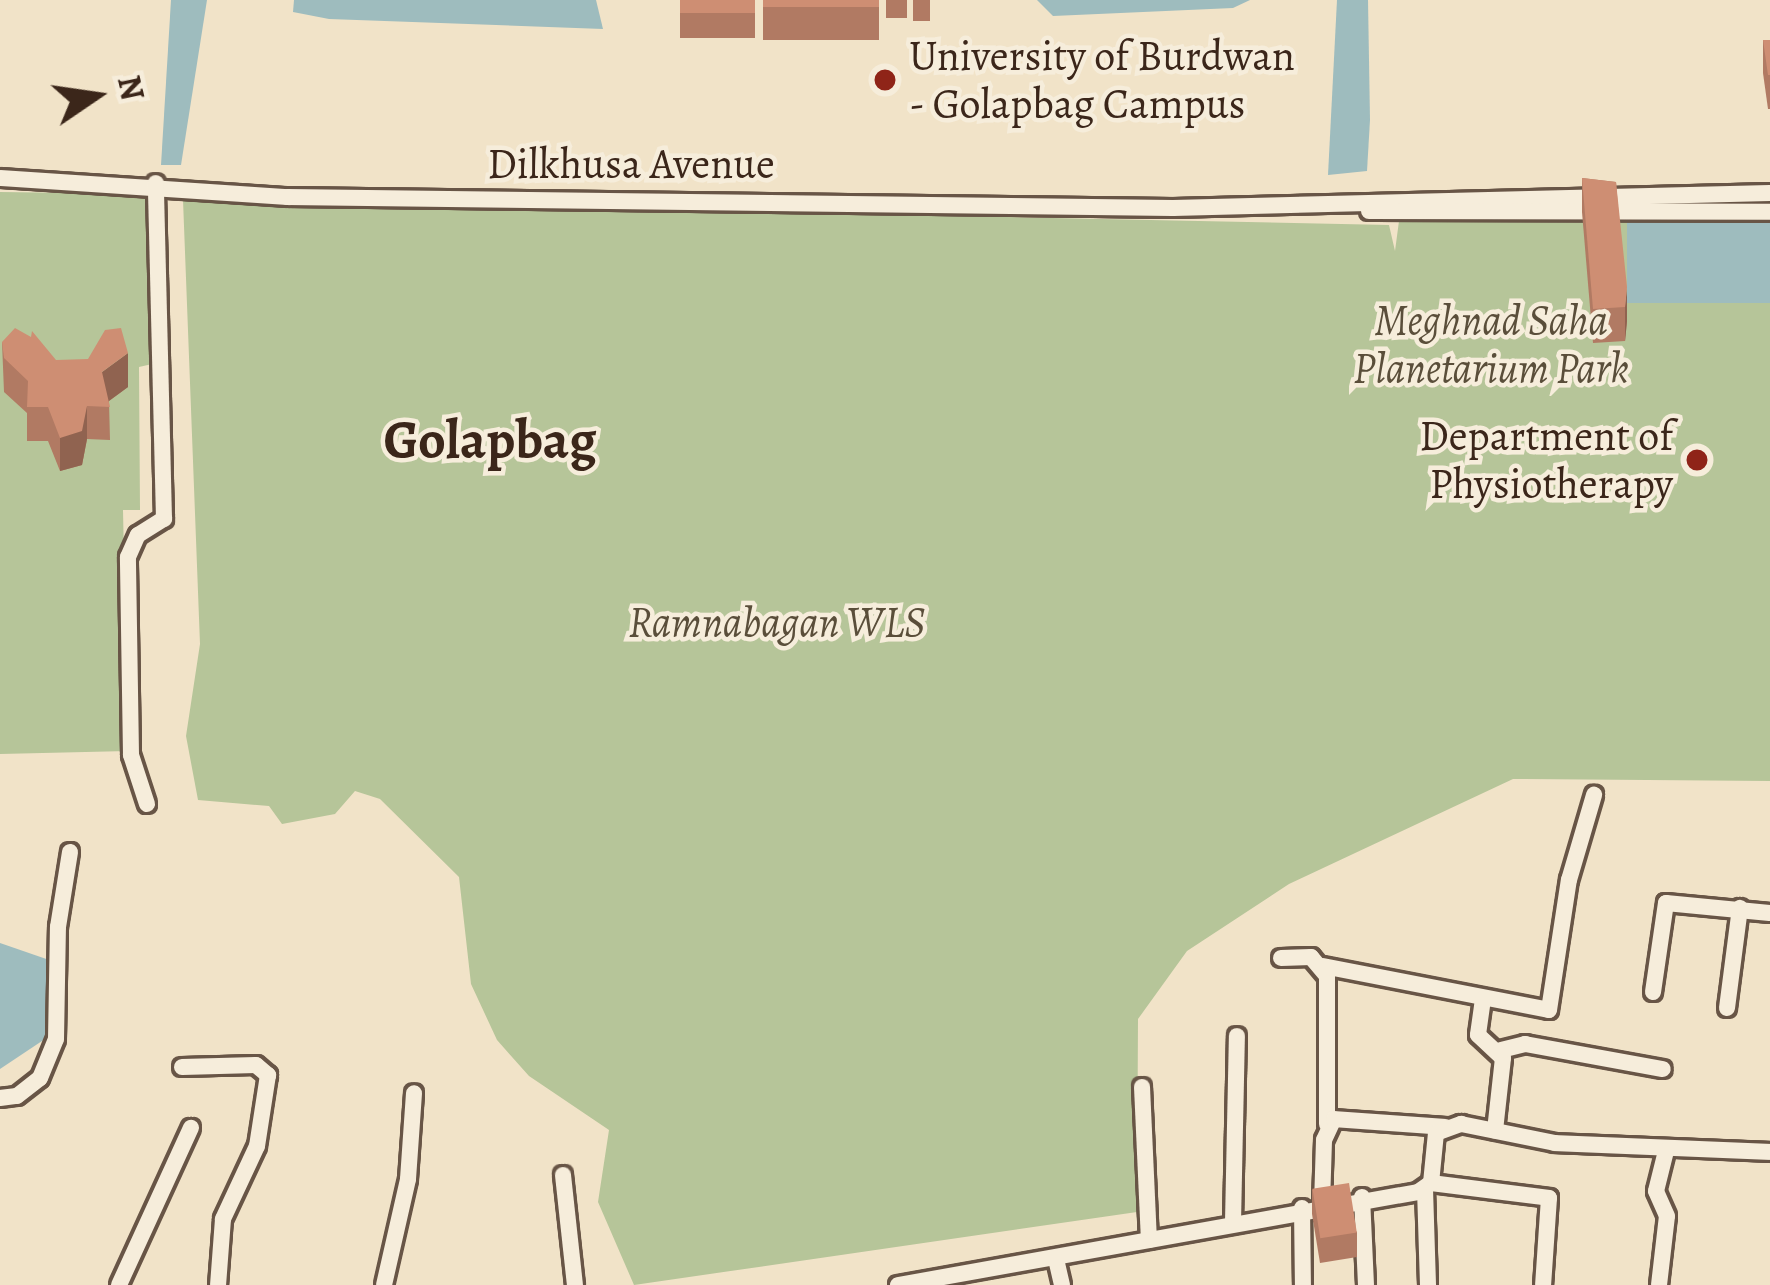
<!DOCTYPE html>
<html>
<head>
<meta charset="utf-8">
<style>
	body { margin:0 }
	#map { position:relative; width:1770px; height:1285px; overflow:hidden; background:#f1e3c8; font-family:Alegreya,serif }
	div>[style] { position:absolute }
	.green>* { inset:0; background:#b6c599 }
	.water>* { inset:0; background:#9ebcbe; transform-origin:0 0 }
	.roads { filter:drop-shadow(3px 0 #685546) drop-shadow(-3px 0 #685546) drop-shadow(0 3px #685546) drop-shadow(0 -3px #685546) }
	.street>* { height:16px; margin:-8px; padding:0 8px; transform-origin:8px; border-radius:8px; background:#f6eddb }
	.wall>* { inset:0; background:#b17a63; transform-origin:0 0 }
	.shaded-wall>* { inset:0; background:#906350 }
	.building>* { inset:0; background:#ce8e73; transform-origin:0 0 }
	.dots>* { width:33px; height:33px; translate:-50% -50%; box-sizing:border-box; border:6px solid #f6eddb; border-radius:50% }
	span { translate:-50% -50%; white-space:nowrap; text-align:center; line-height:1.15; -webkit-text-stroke:9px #f6eddb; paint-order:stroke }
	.poi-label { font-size:42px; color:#3b261a }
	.left { translate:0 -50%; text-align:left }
	.right { translate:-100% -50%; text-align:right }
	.street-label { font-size:42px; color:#3b261a }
	.park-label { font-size:42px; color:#5a4e3a; font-style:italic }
	.district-label { font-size:54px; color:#3b261a; font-weight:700 }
	.north { position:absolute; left:36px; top:36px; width:120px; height:120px; -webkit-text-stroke:9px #f6eddb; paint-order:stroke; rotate:77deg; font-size:33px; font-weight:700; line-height:48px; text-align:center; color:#3b261a }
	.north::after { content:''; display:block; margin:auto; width:42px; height:54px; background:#3b261a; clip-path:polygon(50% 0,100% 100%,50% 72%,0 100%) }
</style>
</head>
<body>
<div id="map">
	<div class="green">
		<div style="clip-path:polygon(0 192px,156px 194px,161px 362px,139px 367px,140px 510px,123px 510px,128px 751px,0 754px)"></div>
		<div style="clip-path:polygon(183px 200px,1389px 225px,1395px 251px,1399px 221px,1770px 200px,1770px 781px,1513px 779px,1289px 884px,1187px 951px,1138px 1019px,1137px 1212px,634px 1285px,598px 1202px,609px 1130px,529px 1076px,497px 1040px,471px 984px,459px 877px,380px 799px,355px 791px,335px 814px,282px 824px,269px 806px,198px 800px,186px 736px,200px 644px)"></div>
	</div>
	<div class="water">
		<div style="clip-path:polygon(171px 0,207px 0,181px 165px,161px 165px)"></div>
		<div style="clip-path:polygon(294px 0,596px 0,603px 29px,329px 19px,293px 12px)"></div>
		<div style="clip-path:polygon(1037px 0,1250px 0,1233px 8px,1053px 16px)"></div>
		<div style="clip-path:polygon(1337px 0,1368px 0,1370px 120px,1367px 171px,1328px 175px)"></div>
		<div style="left:1627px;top:202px;width:143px;height:101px"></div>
		<div style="clip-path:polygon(0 943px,55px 962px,57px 1031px,0 1069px)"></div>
	</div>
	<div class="roads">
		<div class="street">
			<div style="left:0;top:178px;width:288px;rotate:3.8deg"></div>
			<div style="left:287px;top:197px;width:886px;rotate:0.71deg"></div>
			<div style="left:1173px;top:208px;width:597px;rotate:-1.44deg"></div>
			<div style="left:1369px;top:211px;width:401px;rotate:0.1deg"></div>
			<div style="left:147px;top:804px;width:52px;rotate:-108.1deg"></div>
			<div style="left:131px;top:755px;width:198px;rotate:-90.9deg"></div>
			<div style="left:128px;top:557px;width:24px;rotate:-66deg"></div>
			<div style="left:138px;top:535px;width:31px;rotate:-32deg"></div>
			<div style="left:164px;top:519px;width:336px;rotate:-91.4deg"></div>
			<div style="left:1281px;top:958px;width:30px;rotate:-2deg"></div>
			<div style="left:1311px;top:957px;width:25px;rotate:50deg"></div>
			<div style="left:1327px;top:976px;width:148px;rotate:90deg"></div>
			<div style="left:1323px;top:966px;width:230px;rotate:11deg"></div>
			<div style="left:1549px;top:1010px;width:132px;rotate:-81.3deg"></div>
			<div style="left:1569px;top:880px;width:89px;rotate:-73.6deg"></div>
			<div style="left:1653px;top:992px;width:90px;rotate:-81.7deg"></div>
			<div style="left:1666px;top:903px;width:104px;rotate:5.5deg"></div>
			<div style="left:1483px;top:999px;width:36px;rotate:98deg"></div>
			<div style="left:1478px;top:1035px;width:34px;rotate:43deg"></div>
			<div style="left:1503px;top:1058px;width:73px;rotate:96.3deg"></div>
			<div style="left:1727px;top:1008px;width:101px;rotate:-82.6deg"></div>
			<div style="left:1501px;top:1050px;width:25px;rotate:-14deg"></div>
			<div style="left:1525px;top:1044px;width:140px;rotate:10.3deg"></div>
			<div style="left:182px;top:1067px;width:74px;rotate:-1.5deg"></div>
			<div style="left:256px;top:1065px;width:16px;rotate:40deg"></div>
			<div style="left:268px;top:1075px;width:72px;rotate:98.8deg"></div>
			<div style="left:257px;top:1146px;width:81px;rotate:115deg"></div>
			<div style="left:223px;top:1219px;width:66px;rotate:94.3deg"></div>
			<div style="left:1142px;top:1087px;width:153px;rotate:87.4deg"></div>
			<div style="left:0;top:1098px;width:17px;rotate:-7deg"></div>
			<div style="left:17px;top:1096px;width:29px;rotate:-38deg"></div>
			<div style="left:40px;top:1078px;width:42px;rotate:-67.7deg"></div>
			<div style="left:56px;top:1039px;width:112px;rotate:-89deg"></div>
			<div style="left:58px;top:927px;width:76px;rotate:-80.9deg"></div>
			<div style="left:563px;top:1175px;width:111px;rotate:83.8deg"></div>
			<div style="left:1431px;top:1183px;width:119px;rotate:7.2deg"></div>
			<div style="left:1549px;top:1198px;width:87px;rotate:93.9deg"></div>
			<div style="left:1425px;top:1189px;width:96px;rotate:88.2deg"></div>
			<div style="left:1362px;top:1197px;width:88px;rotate:87.4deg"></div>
			<div style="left:1322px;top:1204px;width:64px;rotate:-88.2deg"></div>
			<div style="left:1324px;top:1140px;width:23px;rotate:-65deg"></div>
			<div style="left:1334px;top:1119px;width:111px;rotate:4.1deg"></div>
			<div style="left:1302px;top:1208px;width:77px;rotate:89.3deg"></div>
			<div style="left:1233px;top:1222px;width:186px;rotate:-88.8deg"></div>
			<div style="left:1056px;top:1259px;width:27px;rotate:77deg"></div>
			<div style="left:119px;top:1285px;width:173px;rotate:-65.4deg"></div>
			<div style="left:384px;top:1285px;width:109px;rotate:-77.2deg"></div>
			<div style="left:408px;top:1179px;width:86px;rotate:-86deg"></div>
			<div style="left:898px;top:1285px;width:528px;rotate:-10.14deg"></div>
			<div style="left:1418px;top:1192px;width:16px;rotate:-35deg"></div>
			<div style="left:1431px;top:1183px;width:50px;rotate:-84.3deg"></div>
			<div style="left:1436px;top:1133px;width:27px;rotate:-20deg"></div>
			<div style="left:1461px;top:1124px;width:96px;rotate:11.4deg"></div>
			<div style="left:1555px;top:1143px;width:215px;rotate:2.4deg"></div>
			<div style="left:1659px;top:1285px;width:69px;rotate:-83.4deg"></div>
			<div style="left:1667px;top:1216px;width:27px;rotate:-114deg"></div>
			<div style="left:1656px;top:1191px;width:41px;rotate:-76deg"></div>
		</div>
	</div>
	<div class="wall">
		<div style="left:680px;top:0;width:75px;height:38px"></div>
		<div style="left:763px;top:0;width:116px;height:40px"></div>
		<div style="left:886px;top:0;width:21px;height:18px"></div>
		<div style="left:913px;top:0;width:17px;height:21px"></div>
		<div style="clip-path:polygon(1763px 40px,1770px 40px,1770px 109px,1768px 109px,1763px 73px)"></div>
		<div style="clip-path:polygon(1582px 178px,1616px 182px,1627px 321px,1625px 341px,1593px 343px,1582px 212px)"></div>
		<div style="clip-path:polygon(2px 342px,128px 387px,109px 401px,110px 440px,87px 439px,82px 465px,60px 471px,48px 441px,27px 441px,27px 413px,4px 392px)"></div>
		<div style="clip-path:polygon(1312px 1189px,1357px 1232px,1357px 1257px,1320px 1263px,1312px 1214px)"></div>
	</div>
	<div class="shaded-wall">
		<div style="clip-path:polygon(1627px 287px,1627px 321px,1625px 341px,1625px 307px)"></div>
		<div style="clip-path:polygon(128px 353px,128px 387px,102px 406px,102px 372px)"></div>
		<div style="clip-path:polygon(87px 406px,87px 439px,82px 465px,60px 471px,60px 438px)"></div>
	</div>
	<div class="building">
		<div style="left:680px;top:0;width:75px;height:13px"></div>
		<div style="left:763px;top:0;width:116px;height:7px"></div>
		<div style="clip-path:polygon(1763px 40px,1770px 40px,1770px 75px,1768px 75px)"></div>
		<div style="clip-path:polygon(1582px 178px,1616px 182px,1627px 287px,1625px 307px,1593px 309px)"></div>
		<div style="clip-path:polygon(15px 328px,31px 337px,32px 331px,56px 360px,88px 359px,105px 330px,121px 328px,128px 353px,102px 372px,110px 407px,87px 406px,82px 431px,60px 438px,48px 407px,27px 407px,28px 381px,4px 358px,2px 342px)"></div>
		<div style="left:1349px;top:1183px;width:50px;height:37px;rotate:81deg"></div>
	</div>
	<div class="dots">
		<div style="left:885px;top:80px;background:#8f2418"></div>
		<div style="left:1697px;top:460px;background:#8f2418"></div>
	</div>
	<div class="poi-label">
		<span class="left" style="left:909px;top:80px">University of Burdwan<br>- Golapbag Campus</span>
		<span class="right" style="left:1673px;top:460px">Department of<br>Physiotherapy</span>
	</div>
	<div class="street-label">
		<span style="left:631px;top:164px">Dilkhusa Avenue</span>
	</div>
	<div class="park-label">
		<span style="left:1491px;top:344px">Meghnad Saha<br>Planetarium Park</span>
		<span style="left:777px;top:622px">Ramnabagan WLS</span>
	</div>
	<div class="district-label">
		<span style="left:490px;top:440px">Golapbag</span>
	</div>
	<div class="north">N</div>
</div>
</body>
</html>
